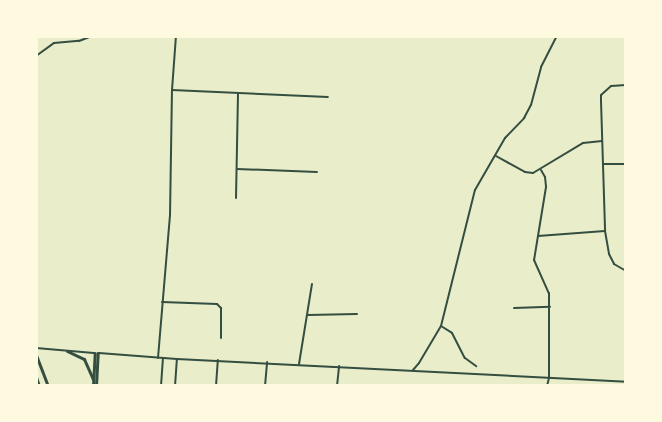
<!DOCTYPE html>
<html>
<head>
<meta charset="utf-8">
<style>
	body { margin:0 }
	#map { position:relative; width:662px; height:422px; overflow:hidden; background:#e9edc9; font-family:Jost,sans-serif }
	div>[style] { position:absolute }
	.minor>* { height:2px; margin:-1px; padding:0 1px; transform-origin:1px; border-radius:1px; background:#344e41 }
	.tertiary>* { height:2px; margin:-1px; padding:0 1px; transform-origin:1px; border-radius:1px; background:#344e41 }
	.motorway>* { height:3px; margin:-1.5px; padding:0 1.5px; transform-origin:1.5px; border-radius:1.5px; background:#344e41 }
	span { translate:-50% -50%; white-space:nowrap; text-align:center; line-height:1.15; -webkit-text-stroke:4.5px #fefae0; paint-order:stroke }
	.frame { position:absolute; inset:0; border:38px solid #fefae0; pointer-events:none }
</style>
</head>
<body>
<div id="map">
	<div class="minor">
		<div style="left:36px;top:56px;width:22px;rotate:-36deg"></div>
		<div style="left:54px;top:43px;width:25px;rotate:-5deg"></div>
		<div style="left:79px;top:41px;width:14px;rotate:-21deg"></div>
		<div style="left:626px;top:85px;width:15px;rotate:176deg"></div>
		<div style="left:611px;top:86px;width:13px;rotate:138deg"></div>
		<div style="left:601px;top:95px;width:6px;rotate:90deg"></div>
		<div style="left:601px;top:101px;width:130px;rotate:88.2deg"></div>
		<div style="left:605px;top:231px;width:23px;rotate:80deg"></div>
		<div style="left:609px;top:254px;width:11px;rotate:63deg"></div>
		<div style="left:614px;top:264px;width:14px;rotate:30deg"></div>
		<div style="left:172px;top:90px;width:156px;rotate:2.6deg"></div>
		<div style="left:496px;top:156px;width:33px;rotate:29deg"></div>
		<div style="left:525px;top:172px;width:8px;rotate:7deg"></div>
		<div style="left:533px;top:173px;width:58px;rotate:-31deg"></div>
		<div style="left:583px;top:143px;width:19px;rotate:-6deg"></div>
		<div style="left:603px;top:164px;width:23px"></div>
		<div style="left:237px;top:169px;width:80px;rotate:2.1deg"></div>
		<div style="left:541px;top:170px;width:8px;rotate:60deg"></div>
		<div style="left:545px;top:177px;width:10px;rotate:84deg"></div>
		<div style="left:546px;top:187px;width:74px;rotate:99.3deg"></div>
		<div style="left:534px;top:260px;width:36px;rotate:66deg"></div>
		<div style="left:549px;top:293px;width:85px;rotate:90deg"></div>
		<div style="left:549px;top:378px;width:8px;rotate:104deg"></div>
		<div style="left:236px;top:198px;width:104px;rotate:-88.9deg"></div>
		<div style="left:538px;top:236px;width:67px;rotate:-4.3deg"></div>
		<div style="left:162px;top:302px;width:55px;rotate:2.1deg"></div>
		<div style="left:217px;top:304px;width:6px;rotate:45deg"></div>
		<div style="left:221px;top:308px;width:30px;rotate:90deg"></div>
		<div style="left:514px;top:308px;width:36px;rotate:-2deg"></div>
		<div style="left:308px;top:315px;width:49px;rotate:-1.2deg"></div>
		<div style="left:441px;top:326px;width:13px;rotate:32deg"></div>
		<div style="left:452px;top:333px;width:28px;rotate:63deg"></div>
		<div style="left:465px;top:358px;width:14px;rotate:36deg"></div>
		<div style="left:299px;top:364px;width:81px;rotate:-80.8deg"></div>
		<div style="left:161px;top:386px;width:27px;rotate:-86deg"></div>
		<div style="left:175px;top:386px;width:27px;rotate:-86deg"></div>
		<div style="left:216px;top:386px;width:26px;rotate:-86deg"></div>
		<div style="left:265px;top:386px;width:24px;rotate:-85deg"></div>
	</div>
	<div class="tertiary">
		<div style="left:36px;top:348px;width:58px;rotate:4.9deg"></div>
		<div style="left:99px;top:353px;width:78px;rotate:4.4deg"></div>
		<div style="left:177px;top:359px;width:450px;rotate:2.9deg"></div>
		<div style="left:158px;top:358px;width:143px;rotate:-85.2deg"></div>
		<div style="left:170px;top:216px;width:126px;rotate:-89.1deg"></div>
		<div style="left:172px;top:90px;width:54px;rotate:-85.8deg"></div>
		<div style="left:413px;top:370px;width:9px;rotate:-49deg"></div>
		<div style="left:419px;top:363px;width:43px;rotate:-59.3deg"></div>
		<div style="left:441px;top:326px;width:140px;rotate:-76deg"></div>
		<div style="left:475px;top:190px;width:60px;rotate:-60deg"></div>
		<div style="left:505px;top:138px;width:28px;rotate:-46deg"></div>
		<div style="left:524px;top:118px;width:15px;rotate:-62deg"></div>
		<div style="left:531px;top:105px;width:39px;rotate:-75deg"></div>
		<div style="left:541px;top:67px;width:35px;rotate:-63deg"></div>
		<div style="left:337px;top:386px;width:20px;rotate:-84deg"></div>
	</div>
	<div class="motorway">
		<div style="left:67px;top:351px;width:19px;rotate:25deg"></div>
		<div style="left:84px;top:359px;width:22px;rotate:66deg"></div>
		<div style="left:36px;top:355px;width:33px;rotate:69deg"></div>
		<div style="left:36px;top:377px;width:9px;rotate:72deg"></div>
		<div style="left:93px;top:386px;width:33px;rotate:-87deg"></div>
		<div style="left:96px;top:386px;width:33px;rotate:-87deg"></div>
	</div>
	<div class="frame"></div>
</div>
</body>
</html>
